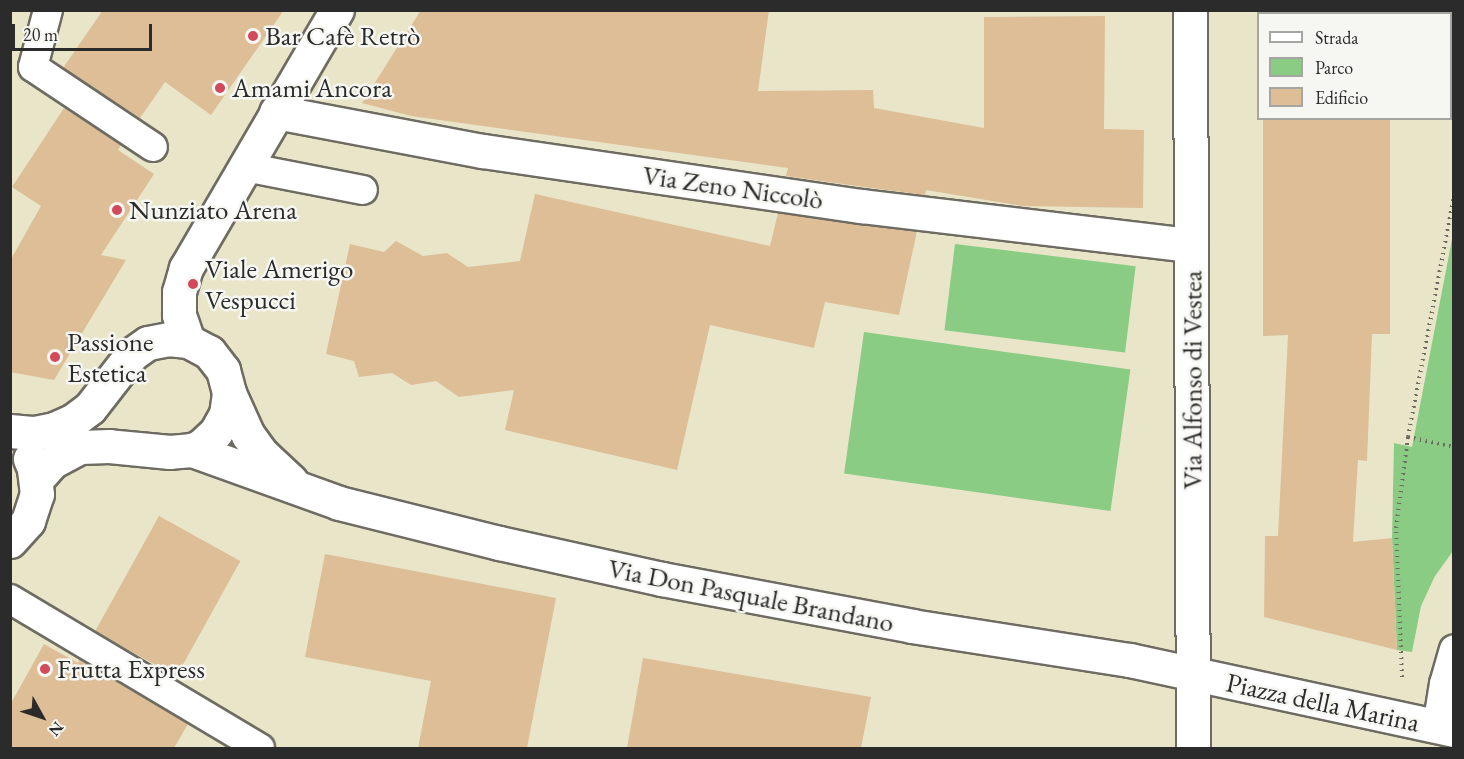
<!DOCTYPE html>
<html>
<head>
<meta charset="utf-8">
<style>
	body { margin:0 }
	#map { position:relative; width:1464px; height:759px; overflow:hidden; background:#e9e5c9; font-family:"EB Garamond",serif }
	div>[style] { position:absolute }
	.green>* { inset:0; background:#8acc84; transform-origin:0 0 }
	.building>* { inset:0; background:#ddbe97; transform-origin:0 0 }
	.path>* { height:4px; margin-top:-2px; transform-origin:0; background:repeating-linear-gradient(90deg,#6e6c62 0 1.5px,transparent 0 6px) }
	.roads { filter:drop-shadow(2px 0 #6e6c62) drop-shadow(-2px 0 #6e6c62) drop-shadow(0 2px #6e6c62) drop-shadow(0 -2px #6e6c62) }
	.lane>* { height:28px; margin:-14px; padding:0 14px; transform-origin:14px; border-radius:14px; background:#fff }
	.street>* { height:33px; margin:-16.5px; padding:0 16.5px; transform-origin:16.5px; border-radius:16.5px; background:#fff }
	.secondary>* { height:33px; margin:-16.5px; padding:0 16.5px; transform-origin:16.5px; border-radius:16.5px; background:#fff }
	.dots>* { width:16px; height:16px; translate:-50% -50%; box-sizing:border-box; border:3px solid #f6f6f2; border-radius:50% }
	span { translate:-50% -50%; white-space:nowrap; text-align:center; line-height:1.15; -webkit-text-stroke:5px #f6f6f2; paint-order:stroke }
	.poi-label { font-size:27px; color:#2b2b2b }
	.left { translate:0 -50%; text-align:left }
	.street-label { font-size:27px; color:#2b2b2b }
	.frame { position:absolute; inset:0; border:12px solid #2b2b2b; pointer-events:none }
	.legend { position:absolute; left:1257px; top:12px; width:195px; height:108px; box-sizing:border-box; background:#f6f6f2; border:2px solid #a5a5a2; margin:0; padding:8px 10px; list-style:none; font-size:18px; color:#2b2b2b }
	.legend li { display:flex; align-items:center; gap:12px; height:30px }
	.legend b { width:30px; border:2px solid #a5a5a2 }
	.north { position:absolute; left:12px; top:687px; width:60px; height:60px; -webkit-text-stroke:4px #f6f6f2; paint-order:stroke; rotate:130deg; font-size:16px; font-weight:700; line-height:24px; text-align:center; color:#2b2b2b }
	.north::after { content:''; display:block; margin:auto; width:21px; height:27px; background:#2b2b2b; clip-path:polygon(50% 0,100% 100%,50% 72%,0 100%) }
	.scale { position:absolute; left:12px; top:24px; width:140px; height:27px; box-sizing:border-box; border:3px solid #2b2b2b; border-top:0; padding-left:8px; font-size:18px; line-height:21px; white-space:nowrap; color:#2b2b2b; -webkit-text-stroke:4px #f6f6f2; paint-order:stroke }
</style>
</head>
<body>
<div id="map">
	<div class="green">
		<div style="clip-path:polygon(1453px 234px,1453px 551px,1435px 576px,1421px 606px,1412px 652px,1397px 650px,1392px 538px,1394px 443px,1412px 447px)"></div>
		<div style="left:955px;top:244px;width:182px;height:87px;rotate:7deg"></div>
		<div style="left:864px;top:332px;width:269px;height:143px;rotate:8deg"></div>
	</div>
	<div class="building">
		<div style="clip-path:polygon(103px 10px,284px 10px,211px 115px,165px 82px,140px 118px,63px 68px)"></div>
		<div style="clip-path:polygon(421px 10px,769px 10px,758px 91px,873px 90px,874px 108px,984px 128px,984px 17px,1105px 16px,1104px 129px,1144px 130px,1143px 208px,1022px 206px,926px 190px,925px 195px,864px 187px,786px 176px,788px 168px,411px 116px,362px 103px)"></div>
		<div style="clip-path:polygon(64px 108px,121px 145px,118px 150px,154px 174px,101px 255px,126px 260px,54px 380px,10px 372px,10px 261px,41px 206px,12px 187px)"></div>
		<div style="clip-path:polygon(1263px 118px,1390px 118px,1390px 334px,1372px 334px,1367px 461px,1358px 460px,1353px 542px,1392px 538px,1397px 650px,1264px 617px,1265px 536px,1278px 536px,1288px 335px,1263px 336px)"></div>
		<div style="clip-path:polygon(535px 194px,770px 246px,778px 213px,917px 231px,899px 315px,825px 302px,814px 348px,710px 325px,677px 470px,505px 430px,514px 390px,459px 397px,436px 381px,411px 385px,392px 373px,359px 377px,354px 361px,326px 354px,350px 244px,384px 252px,396px 241px,423px 256px,447px 253px,468px 267px,520px 261px)"></div>
		<div style="left:159px;top:516px;width:93px;height:132px;rotate:29deg"></div>
		<div style="clip-path:polygon(325px 554px,556px 598px,527px 748px,418px 748px,431px 681px,305px 657px)"></div>
		<div style="clip-path:polygon(44px 644px,78px 663px,79px 660px,188px 724px,174px 748px,10px 748px,10px 705px)"></div>
		<div style="clip-path:polygon(643px 658px,871px 697px,861px 748px,627px 748px)"></div>
	</div>
	<div class="path">
		<div style="left:1408px;top:437px;width:47px;rotate:12.3deg"></div>
		<div style="left:1402px;top:677px;width:149px;rotate:-92.3deg"></div>
		<div style="left:1396px;top:528px;width:92px;rotate:-82.5deg"></div>
		<div style="left:1408px;top:437px;width:245px;rotate:-79.2deg"></div>
	</div>
	<div class="roads">
		<div class="lane">
			<div style="left:48px;top:10px;width:59px;rotate:104.7deg"></div>
			<div style="left:33px;top:67px;width:144px;rotate:33.7deg"></div>
			<div style="left:245px;top:167px;width:120px;rotate:11deg"></div>
			<div style="left:10px;top:599px;width:291px;rotate:30.8deg"></div>
			<div style="left:1437px;top:727px;width:44px;rotate:-80.8deg"></div>
			<div style="left:1444px;top:684px;width:36px;rotate:-74deg"></div>
		</div>
		<div class="street">
			<div style="left:276px;top:112px;width:211px;rotate:10.7deg"></div>
			<div style="left:483px;top:151px;width:383px;rotate:8.3deg"></div>
			<div style="left:862px;top:206px;width:331px;rotate:6.8deg"></div>
			<div style="left:229px;top:393px;width:46px;rotate:65.7deg"></div>
			<div style="left:248px;top:435px;width:22px;rotate:54deg"></div>
			<div style="left:261px;top:453px;width:41px;rotate:43deg"></div>
			<div style="left:192px;top:450px;width:156px;rotate:19.8deg"></div>
			<div style="left:339px;top:503px;width:165px;rotate:14deg"></div>
			<div style="left:499px;top:543px;width:167px;rotate:12.5deg"></div>
			<div style="left:662px;top:579px;width:254px;rotate:10.6deg"></div>
			<div style="left:912px;top:626px;width:221px;rotate:8.9deg"></div>
			<div style="left:1130px;top:660px;width:331px;rotate:12.2deg"></div>
		</div>
		<div class="secondary">
			<div style="left:1190px;top:10px;width:738px;rotate:89.77deg"></div>
			<div style="left:188px;top:341px;width:28px;rotate:-109deg"></div>
			<div style="left:179px;top:315px;width:23px;rotate:-90deg"></div>
			<div style="left:179px;top:292px;width:25px;rotate:-74deg"></div>
			<div style="left:186px;top:268px;width:299px;rotate:-59.7deg"></div>
			<div style="left:10px;top:431px;width:25px;rotate:5deg"></div>
			<div style="left:35px;top:433px;width:19px;rotate:-12deg"></div>
			<div style="left:54px;top:429px;width:22px;rotate:-24deg"></div>
			<div style="left:74px;top:420px;width:20px;rotate:-37deg"></div>
			<div style="left:90px;top:408px;width:68px;rotate:-52.1deg"></div>
			<div style="left:132px;top:354px;width:19px;rotate:-35deg"></div>
			<div style="left:148px;top:343px;width:20px;rotate:-11deg"></div>
			<div style="left:168px;top:339px;width:20px;rotate:6deg"></div>
			<div style="left:188px;top:341px;width:24px;rotate:28deg"></div>
			<div style="left:209px;top:352px;width:23px;rotate:52deg"></div>
			<div style="left:223px;top:370px;width:24px;rotate:75deg"></div>
			<div style="left:229px;top:393px;width:21px;rotate:98deg"></div>
			<div style="left:226px;top:414px;width:21px;rotate:119deg"></div>
			<div style="left:216px;top:432px;width:21px;rotate:137deg"></div>
			<div style="left:201px;top:446px;width:10px;rotate:156deg"></div>
			<div style="left:192px;top:450px;width:22px;rotate:175deg"></div>
			<div style="left:170px;top:452px;width:61px;rotate:-174.4deg"></div>
			<div style="left:109px;top:446px;width:29px;rotate:178deg"></div>
			<div style="left:80px;top:447px;width:32px;rotate:152deg"></div>
			<div style="left:52px;top:462px;width:24px;rotate:132deg"></div>
			<div style="left:10px;top:541px;width:27px;rotate:-48deg"></div>
			<div style="left:28px;top:521px;width:28px;rotate:-72deg"></div>
			<div style="left:37px;top:494px;width:26px;rotate:-97deg"></div>
			<div style="left:34px;top:468px;width:10px;rotate:-114deg"></div>
		</div>
	</div>
	<div class="dots">
		<div style="left:253px;top:36px;background:#d1495b"></div>
		<div style="left:220px;top:88px;background:#d1495b"></div>
		<div style="left:117px;top:210px;background:#d1495b"></div>
		<div style="left:193px;top:284px;background:#d1495b"></div>
		<div style="left:55px;top:357px;background:#d1495b"></div>
		<div style="left:45px;top:669px;background:#d1495b"></div>
	</div>
	<div class="poi-label">
		<span class="left" style="left:265px;top:36px">Bar Cafè Retrò</span>
		<span class="left" style="left:232px;top:88px">Amami Ancora</span>
		<span class="left" style="left:129px;top:210px">Nunziato Arena</span>
		<span class="left" style="left:205px;top:284px">Viale Amerigo<br>Vespucci</span>
		<span class="left" style="left:67px;top:357px">Passione<br>Estetica</span>
		<span class="left" style="left:57px;top:669px">Frutta Express</span>
	</div>
	<div class="street-label">
		<span style="left:733px;top:187px;rotate:8deg">Via Zeno Niccolò</span>
		<span style="left:1192px;top:380px;rotate:-90deg">Via Alfonso di Vestea</span>
		<span style="left:751px;top:595px;rotate:11deg">Via Don Pasquale Brandano</span>
		<span style="left:1323px;top:702px;rotate:12deg">Piazza della Marina</span>
	</div>
	<div class="frame"></div>
	<ul class="legend">
	<li><b style="height:8px;background:#fff"></b>Strada</li>
	<li><b style="height:16px;background:#8acc84"></b>Parco</li>
	<li><b style="height:16px;background:#ddbe97"></b>Edificio</li>
	</ul>
	<div class="north">N</div>
	<div class="scale">20 m</div>
</div>
</body>
</html>
